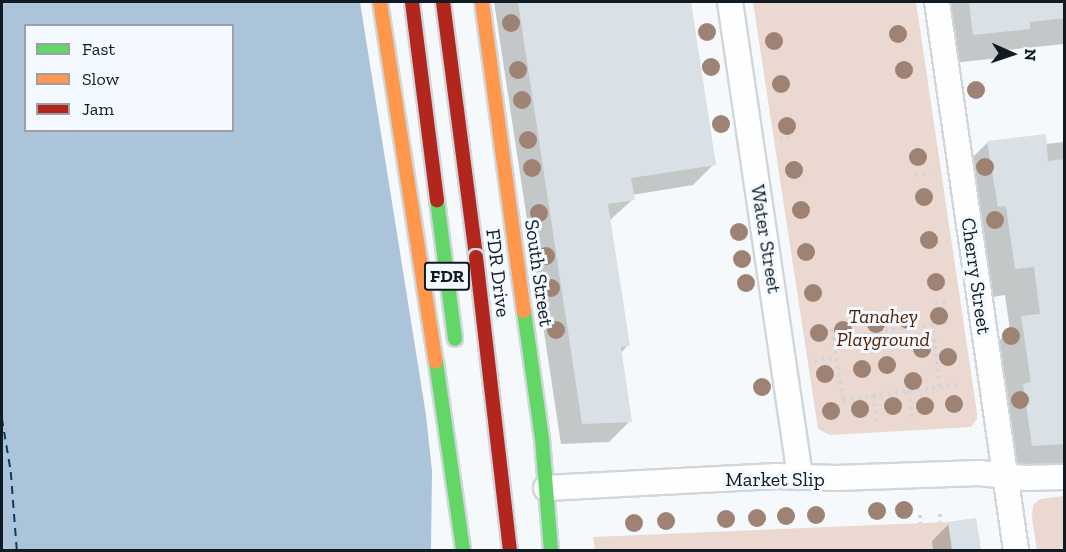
<!DOCTYPE html>
<html>
<head>
<meta charset="utf-8">
<style>
	body { margin:0 }
	#map { position:relative; width:1066px; height:552px; overflow:hidden; background:#f6f9fb; font-family:"Zilla Slab",serif }
	div>[style] { position:absolute }
	.green>* { inset:0; background:#ead8d1 }
	.water>* { inset:0; background:#abc4da }
	.shadow>* { inset:0; background:#0003 }
	.ferry>* { height:1.5px; margin-top:-0.75px; transform-origin:0; background:repeating-linear-gradient(90deg,#053e66 0 8px,transparent 0 14px) }
	.building>* { inset:0; background:#dae1e6 }
	.path>* { height:4px; margin-top:-2px; transform-origin:0; background:repeating-linear-gradient(90deg,#d4d5d6 0 3px,transparent 0 7.5px) }
	.roads { filter:drop-shadow(2px 0 #cfd6dc) drop-shadow(-2px 0 #cfd6dc) drop-shadow(0 2px #cfd6dc) drop-shadow(0 -2px #cfd6dc) }
	.street>* { height:24px; margin:-12px; padding:0 12px; transform-origin:12px; border-radius:12px; background:#fefefe }
	.fast>* { height:14px; margin:-7px; padding:0 7px; transform-origin:7px; border-radius:7px; background:#63d668 }
	.slow>* { height:14px; margin:-7px; padding:0 7px; transform-origin:7px; border-radius:7px; background:#ff974d }
	.jam>* { height:14px; margin:-7px; padding:0 7px; transform-origin:7px; border-radius:7px; background:#b3261e }
	.bridges { filter:drop-shadow(2px 0 #cfd6dc) drop-shadow(-2px 0 #cfd6dc) drop-shadow(0 2px #cfd6dc) drop-shadow(0 -2px #cfd6dc) }
	.fast-bridge>* { height:14px; margin:-7px; padding:0 7px; transform-origin:7px; border-radius:7px; background:#63d668 }
	.slow-bridge>* { height:14px; margin:-7px; padding:0 7px; transform-origin:7px; border-radius:7px; background:#ff974d }
	.jam-bridge>* { height:14px; margin:-7px; padding:0 7px; transform-origin:7px; border-radius:7px; background:#b3261e }
	.trees>* { width:18px; height:18px; margin:-9px; border-radius:50%; background:#9e8273 }
	span { translate:-50% -50%; white-space:nowrap; text-align:center; line-height:1.15; -webkit-text-stroke:6px #f3f9fe; paint-order:stroke }
	.shield-label span { padding:2px 4px; background:#f3f9fe; border:2px solid; border-radius:4px; -webkit-text-stroke-width:0 }
	.shield-label { font-size:18px; color:#111b24; font-weight:700 }
	.street-label { font-size:20px; color:#111b24 }
	.park-label { font-size:20px; color:#562104; font-style:italic }
	.frame { position:absolute; inset:0; border:3px solid #111b24; pointer-events:none }
	.legend { position:absolute; left:24px; top:24px; width:210px; height:108px; box-sizing:border-box; background:#f3f9fe; border:2px solid #99a0a7; margin:0; padding:8px 10px; list-style:none; font-size:18px; color:#111b24 }
	.legend li { display:flex; align-items:center; gap:12px; height:30px }
	.legend b { width:30px; border:2px solid #99a0a7 }
	.north { position:absolute; left:982px; top:24px; width:60px; height:60px; -webkit-text-stroke:4px #f3f9fe; paint-order:stroke; rotate:93deg; font-size:16px; font-weight:700; line-height:24px; text-align:center; color:#111b24 }
	.north::after { content:''; display:block; margin:auto; width:21px; height:27px; background:#111b24; clip-path:polygon(50% 0,100% 100%,50% 72%,0 100%) }
</style>
</head>
<body>
<div id="map">
	<div class="green">
		<div style="clip-path:polygon(753px 2px,916px 2px,977px 413px,977px 419px,971px 427px,830px 435px,818px 429px)"></div>
		<div style="clip-path:polygon(1064px 496px,1064px 550px,1037px 550px,1032px 518px,1033px 505px,1040px 499px)"></div>
		<div style="clip-path:polygon(976px 518px,981px 550px,595px 550px,593px 537px,948px 522px)"></div>
	</div>
	<div class="water">
		<div style="clip-path:polygon(evenodd,2px 2px,360px 2px,426px 415px,432px 471px,431px 550px,2px 550px,2px 2px,26px 26px,232px 26px,232px 130px,26px 130px,26px 26px)"></div>
	</div>
	<div class="shadow">
		<div style="clip-path:polygon(494px 2px,690px 2px,714px 164px,693px 185px,632px 195px,633px 199px,609px 221px,628px 345px,621px 353px,630px 421px,609px 442px,561px 444px)"></div>
		<div style="clip-path:polygon(941px 2px,1064px 2px,1064px 44px,1007px 50px,999px 58px,944px 64px)"></div>
		<div style="clip-path:polygon(988px 142px,1045px 144px,1064px 142px,1064px 466px,1003px 474px,993px 347px,1010px 330px,1005px 295px,986px 298px,959px 171px)"></div>
		<div style="clip-path:polygon(975px 520px,980px 550px,933px 550px,932px 541px,949px 524px)"></div>
	</div>
	<div class="ferry">
		<div style="left:2px;top:418px;width:55px;rotate:80.5deg"></div>
		<div style="left:11px;top:472px;width:78px;rotate:85.6deg"></div>
	</div>
	<div class="building">
		<div style="clip-path:polygon(518px 2px,691px 2px,716px 165px,631px 178px,635px 200px,608px 204px,630px 346px,621px 347px,632px 422px,582px 424px)"></div>
		<div style="clip-path:polygon(969px 2px,1065px 2px,1065px 18px,1030px 22px,1030px 29px,973px 35px)"></div>
		<div style="clip-path:polygon(1046px 134px,1048px 161px,1065px 159px,1065px 444px,1032px 446px,1023px 384px,1031px 382px,1021px 316px,1040px 314px,1034px 267px,1015px 269px,1006px 206px,998px 207px,987px 141px)"></div>
		<div style="clip-path:polygon(976px 518px,981px 550px,952px 550px,948px 522px)"></div>
	</div>
	<div class="path">
		<div style="left:780px;top:139px;width:13px;rotate:-9deg"></div>
		<div style="left:915px;top:175px;width:16px;rotate:-7deg"></div>
		<div style="left:935px;top:303px;width:15px;rotate:-8deg"></div>
		<div style="left:932px;top:324px;width:64px;rotate:82.8deg"></div>
		<div style="left:831px;top:329px;width:72px;rotate:80.4deg"></div>
		<div style="left:843px;top:400px;width:119px;rotate:-7.7deg"></div>
		<div style="left:833px;top:339px;width:120px;rotate:-8.6deg"></div>
		<div style="left:814px;top:361px;width:22px;rotate:-8deg"></div>
		<div style="left:908px;top:391px;width:30px;rotate:82deg"></div>
		<div style="left:873px;top:396px;width:26px;rotate:81deg"></div>
		<div style="left:940px;top:514px;width:8px;rotate:90deg"></div>
		<div style="left:920px;top:515px;width:8px;rotate:90deg"></div>
	</div>
	<div class="roads">
		<div class="street">
			<div style="left:730px;top:2px;width:480px;rotate:81.6deg"></div>
			<div style="left:937px;top:2px;width:554px;rotate:81.8deg"></div>
			<div style="left:546px;top:488px;width:231px;rotate:-3deg"></div>
			<div style="left:777px;top:476px;width:59px;rotate:1.9deg"></div>
			<div style="left:836px;top:478px;width:143px;rotate:-2deg"></div>
			<div style="left:979px;top:473px;width:45px;rotate:6.3deg"></div>
			<div style="left:1024px;top:478px;width:40px;rotate:-1.4deg"></div>
		</div>
		<div class="fast">
			<div style="left:524px;top:311px;width:129px;rotate:82deg"></div>
			<div style="left:542px;top:439px;width:111px;rotate:85.4deg"></div>
		</div>
		<div class="slow">
			<div style="left:482px;top:2px;width:312px;rotate:82.3deg"></div>
		</div>
		<div class="jam">
			<div style="left:443px;top:2px;width:257px;rotate:82.6deg"></div>
		</div>
	</div>
	<div class="bridges">
		<div class="fast-bridge">
			<div style="left:437px;top:200px;width:140px;rotate:82.6deg"></div>
			<div style="left:436px;top:362px;width:190px;rotate:81.8deg"></div>
		</div>
		<div class="slow-bridge">
			<div style="left:380px;top:2px;width:364px;rotate:81.2deg"></div>
		</div>
		<div class="jam-bridge">
			<div style="left:412px;top:2px;width:200px;rotate:82.8deg"></div>
			<div style="left:476px;top:257px;width:295px;rotate:83.4deg"></div>
		</div>
	</div>
	<div class="trees">
		<div style="left:511px;top:23px"></div>
		<div style="left:707px;top:32px"></div>
		<div style="left:898px;top:34px"></div>
		<div style="left:774px;top:41px"></div>
		<div style="left:711px;top:67px"></div>
		<div style="left:518px;top:70px"></div>
		<div style="left:904px;top:70px"></div>
		<div style="left:781px;top:84px"></div>
		<div style="left:976px;top:90px"></div>
		<div style="left:522px;top:100px"></div>
		<div style="left:721px;top:124px"></div>
		<div style="left:787px;top:126px"></div>
		<div style="left:528px;top:140px"></div>
		<div style="left:918px;top:157px"></div>
		<div style="left:985px;top:167px"></div>
		<div style="left:532px;top:168px"></div>
		<div style="left:794px;top:170px"></div>
		<div style="left:924px;top:197px"></div>
		<div style="left:801px;top:210px"></div>
		<div style="left:539px;top:213px"></div>
		<div style="left:995px;top:220px"></div>
		<div style="left:739px;top:232px"></div>
		<div style="left:929px;top:240px"></div>
		<div style="left:806px;top:252px"></div>
		<div style="left:546px;top:256px"></div>
		<div style="left:742px;top:259px"></div>
		<div style="left:936px;top:282px"></div>
		<div style="left:746px;top:283px"></div>
		<div style="left:551px;top:288px"></div>
		<div style="left:813px;top:293px"></div>
		<div style="left:939px;top:316px"></div>
		<div style="left:908px;top:320px"></div>
		<div style="left:876px;top:324px"></div>
		<div style="left:556px;top:330px"></div>
		<div style="left:843px;top:330px"></div>
		<div style="left:819px;top:333px"></div>
		<div style="left:1011px;top:336px"></div>
		<div style="left:922px;top:349px"></div>
		<div style="left:948px;top:357px"></div>
		<div style="left:887px;top:365px"></div>
		<div style="left:862px;top:369px"></div>
		<div style="left:825px;top:374px"></div>
		<div style="left:913px;top:381px"></div>
		<div style="left:762px;top:387px"></div>
		<div style="left:1020px;top:400px"></div>
		<div style="left:954px;top:404px"></div>
		<div style="left:893px;top:406px"></div>
		<div style="left:925px;top:406px"></div>
		<div style="left:860px;top:409px"></div>
		<div style="left:831px;top:411px"></div>
		<div style="left:904px;top:510px"></div>
		<div style="left:877px;top:511px"></div>
		<div style="left:816px;top:515px"></div>
		<div style="left:786px;top:516px"></div>
		<div style="left:757px;top:518px"></div>
		<div style="left:726px;top:519px"></div>
		<div style="left:666px;top:521px"></div>
		<div style="left:634px;top:523px"></div>
	</div>
	<div class="shield-label">
		<span style="left:447px;top:276px">FDR</span>
	</div>
	<div class="street-label">
		<span style="left:766px;top:239px;rotate:81deg">Water Street</span>
		<span style="left:498px;top:273px;rotate:83deg">FDR Drive</span>
		<span style="left:539px;top:273px;rotate:82deg">South Street</span>
		<span style="left:976px;top:276px;rotate:82deg">Cherry Street</span>
		<span style="left:775px;top:479px">Market Slip</span>
	</div>
	<div class="park-label">
		<span style="left:883px;top:328px">Tanahey<br>Playground</span>
	</div>
	<div class="frame"></div>
	<ul class="legend">
	<li><b style="height:8px;background:#63d668"></b>Fast</li>
	<li><b style="height:8px;background:#ff974d"></b>Slow</li>
	<li><b style="height:8px;background:#b3261e"></b>Jam</li>
	</ul>
	<div class="north">N</div>
</div>
</body>
</html>
